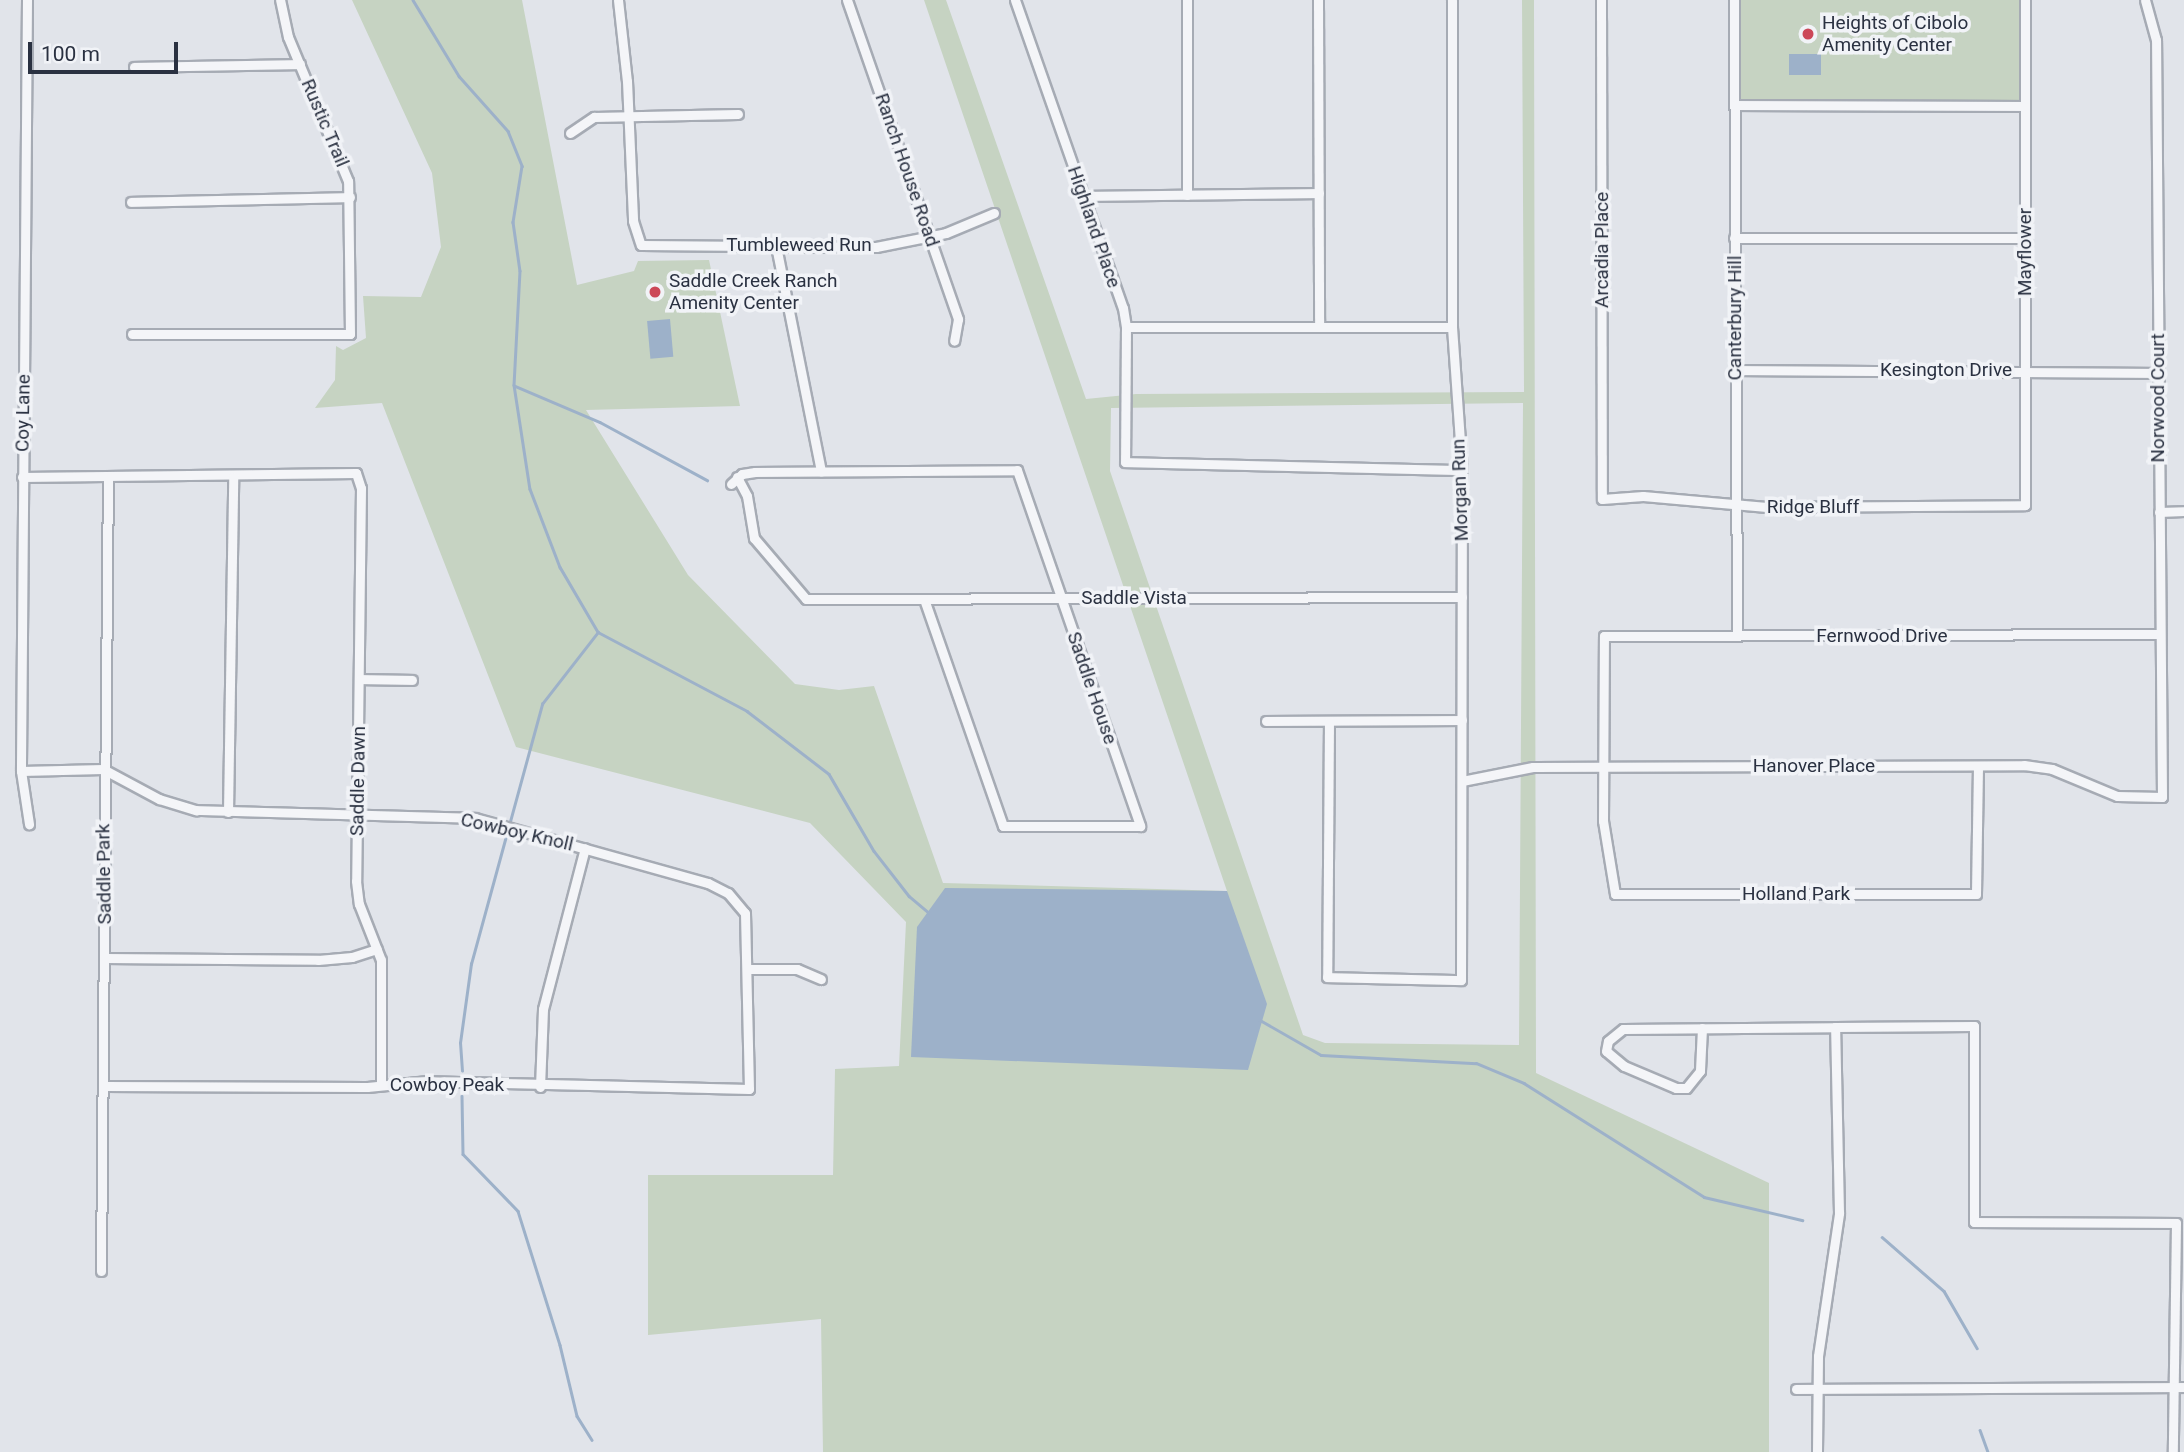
<!DOCTYPE html>
<html>
<head>
<meta charset="utf-8">
<style>
	body { margin:0 }
	#map { position:relative; width:2184px; height:1452px; overflow:hidden; background:#e1e4ea; font-family:Roboto,sans-serif }
	div>[style] { position:absolute }
	.green>* { inset:0; background:#c6d3c2; transform-origin:0 0 }
	.water>* { inset:0; background:#9db1c9; transform-origin:0 0 }
	.stream>* { height:2.5px; margin:-1.25px; padding:0 1.25px; transform-origin:1.25px; border-radius:1.25px; background:#9db1c9 }
	.roads { filter:drop-shadow(2px 0 #a6abb4) drop-shadow(-2px 0 #a6abb4) drop-shadow(0 2px #a6abb4) drop-shadow(0 -2px #a6abb4) }
	.minor>* { height:9px; margin:-4.5px; padding:0 4.5px; transform-origin:4.5px; border-radius:4.5px; background:#f4f5f8 }
	.dots>* { width:19px; height:19px; translate:-50% -50%; box-sizing:border-box; border:4px solid #f1f3f7; border-radius:50% }
	span { translate:-50% -50%; white-space:nowrap; text-align:center; line-height:1.15; -webkit-text-stroke:7px #f1f3f7; paint-order:stroke }
	.poi-label { font-size:19px; color:#2a3141 }
	.left { translate:0 -50%; text-align:left }
	.street-label { font-size:19px; color:#2a3141 }
	.scale { position:absolute; left:28px; top:42px; width:150px; height:32px; box-sizing:border-box; border:4px solid #2a3141; border-top:0; padding-left:9px; font-size:21px; line-height:24px; white-space:nowrap; color:#2a3141; -webkit-text-stroke:5px #f1f3f7; paint-order:stroke }
</style>
</head>
<body>
<div id="map">
	<div class="green">
		<div style="clip-path:polygon(evenodd,352px 0,522px 0,577px 285px,634px 271px,638px 261px,709px 260px,740px 406px,586px 410px,688px 575px,795px 684px,839px 690px,874px 686px,943px 883px,1227px 891px,924px 0,946px 0,1086px 399px,1136px 394px,1524px 392px,1522px 0,1534px 0,1536px 1073px,1769px 1183px,1769px 1452px,823px 1452px,821px 1319px,648px 1335px,648px 1175px,833px 1175px,835px 1069px,899px 1066px,906px 922px,810px 823px,516px 747px,382px 403px,315px 408px,335px 380px,336px 346px,343px 350px,366px 338px,363px 296px,421px 297px,441px 247px,432px 173px,352px 0,1523px 403px,1519px 1045px,1325px 1043px,1303px 1035px,1110px 471px,1111px 408px,1523px 403px)"></div>
		<div style="left:1734px;top:0;width:291px;height:105px"></div>
	</div>
	<div class="water">
		<div style="left:1789px;top:54px;width:32px;height:21px"></div>
		<div style="left:670px;top:319px;width:38px;height:23px;rotate:85deg"></div>
		<div style="clip-path:polygon(945px 888px,1227px 891px,1267px 1004px,1248px 1070px,911px 1057px,917px 927px)"></div>
	</div>
	<div class="stream">
		<div style="left:413px;top:0;width:89px;rotate:58.8deg"></div>
		<div style="left:459px;top:76px;width:74px;rotate:48.3deg"></div>
		<div style="left:508px;top:131px;width:38px;rotate:68deg"></div>
		<div style="left:522px;top:166px;width:57px;rotate:99.1deg"></div>
		<div style="left:513px;top:222px;width:49px;rotate:81.9deg"></div>
		<div style="left:520px;top:271px;width:114px;rotate:93deg"></div>
		<div style="left:514px;top:385px;width:105px;rotate:81.3deg"></div>
		<div style="left:530px;top:489px;width:84px;rotate:69deg"></div>
		<div style="left:560px;top:567px;width:75px;rotate:59.7deg"></div>
		<div style="left:598px;top:632px;width:169px;rotate:27.9deg"></div>
		<div style="left:747px;top:711px;width:103px;rotate:37.5deg"></div>
		<div style="left:829px;top:774px;width:89px;rotate:59.7deg"></div>
		<div style="left:874px;top:851px;width:57px;rotate:52.1deg"></div>
		<div style="left:909px;top:896px;width:25px;rotate:40deg"></div>
		<div style="left:515px;top:386px;width:92px;rotate:23deg"></div>
		<div style="left:600px;top:422px;width:122px;rotate:28.5deg"></div>
		<div style="left:1260px;top:1020px;width:70px;rotate:29.8deg"></div>
		<div style="left:1321px;top:1055px;width:155px;rotate:3deg"></div>
		<div style="left:1476px;top:1063px;width:52px;rotate:22.6deg"></div>
		<div style="left:1524px;top:1083px;width:213px;rotate:32.3deg"></div>
		<div style="left:1704px;top:1197px;width:101px;rotate:13.2deg"></div>
		<div style="left:462px;top:1071px;width:28px;rotate:-94deg"></div>
		<div style="left:460px;top:1043px;width:80px;rotate:-82.1deg"></div>
		<div style="left:471px;top:964px;width:270px;rotate:-74.7deg"></div>
		<div style="left:542px;top:704px;width:91px;rotate:-52.1deg"></div>
		<div style="left:462px;top:1096px;width:58px;rotate:89deg"></div>
		<div style="left:463px;top:1154px;width:79px;rotate:46deg"></div>
		<div style="left:518px;top:1211px;width:140px;rotate:72.6deg"></div>
		<div style="left:560px;top:1345px;width:73px;rotate:76.5deg"></div>
		<div style="left:577px;top:1416px;width:28px;rotate:58deg"></div>
		<div style="left:1882px;top:1237px;width:82px;rotate:41.1deg"></div>
		<div style="left:1944px;top:1291px;width:66px;rotate:59.9deg"></div>
		<div style="left:1980px;top:1430px;width:23px;rotate:70deg"></div>
	</div>
	<div class="roads">
		<div class="minor">
			<div style="left:27px;top:0;width:771px;rotate:90.45deg"></div>
			<div style="left:21px;top:771px;width:54px;rotate:81.4deg"></div>
			<div style="left:618px;top:0;width:81px;rotate:83.7deg"></div>
			<div style="left:627px;top:81px;width:140px;rotate:87.5deg"></div>
			<div style="left:633px;top:221px;width:25px;rotate:72deg"></div>
			<div style="left:641px;top:245px;width:235px;rotate:0.5deg"></div>
			<div style="left:876px;top:247px;width:71px;rotate:-11.3deg"></div>
			<div style="left:946px;top:233px;width:52px;rotate:-22.6deg"></div>
			<div style="left:847px;top:0;width:338px;rotate:70.8deg"></div>
			<div style="left:958px;top:319px;width:22px;rotate:100deg"></div>
			<div style="left:1015px;top:0;width:326px;rotate:70.7deg"></div>
			<div style="left:1123px;top:308px;width:19px;rotate:81deg"></div>
			<div style="left:1126px;top:327px;width:135px;rotate:90.4deg"></div>
			<div style="left:1125px;top:462px;width:337px;rotate:1.4deg"></div>
			<div style="left:1318px;top:0;width:327px;rotate:89.8deg"></div>
			<div style="left:1601px;top:0;width:499px;rotate:89.9deg"></div>
			<div style="left:1602px;top:499px;width:41px;rotate:-4.2deg"></div>
			<div style="left:1643px;top:496px;width:124px;rotate:5.1deg"></div>
			<div style="left:1767px;top:507px;width:258px;rotate:-0.4deg"></div>
			<div style="left:2025px;top:505px;width:505px;rotate:-90deg"></div>
			<div style="left:1734px;top:0;width:636px;rotate:89.73deg"></div>
			<div style="left:134px;top:67px;width:166px;rotate:-1deg"></div>
			<div style="left:1734px;top:105px;width:290px;rotate:0.2deg"></div>
			<div style="left:570px;top:133px;width:29px;rotate:-34deg"></div>
			<div style="left:594px;top:117px;width:144px;rotate:-1.2deg"></div>
			<div style="left:1187px;top:195px;width:195px;rotate:-90deg"></div>
			<div style="left:1084px;top:196px;width:235px;rotate:-0.7deg"></div>
			<div style="left:131px;top:202px;width:219px;rotate:-1.3deg"></div>
			<div style="left:1734px;top:238px;width:291px"></div>
			<div style="left:776px;top:246px;width:230px;rotate:78.7deg"></div>
			<div style="left:1126px;top:327px;width:326px"></div>
			<div style="left:132px;top:334px;width:218px"></div>
			<div style="left:350px;top:334px;width:153px;rotate:-90.7deg"></div>
			<div style="left:348px;top:181px;width:156px;rotate:-112.6deg"></div>
			<div style="left:288px;top:37px;width:38px;rotate:-102deg"></div>
			<div style="left:1735px;top:370px;width:423px;rotate:0.4deg"></div>
			<div style="left:22px;top:477px;width:334px;rotate:-0.7deg"></div>
			<div style="left:356px;top:473px;width:16px;rotate:72deg"></div>
			<div style="left:361px;top:488px;width:393px;rotate:90.7deg"></div>
			<div style="left:356px;top:881px;width:23px;rotate:83deg"></div>
			<div style="left:359px;top:904px;width:60px;rotate:68.6deg"></div>
			<div style="left:381px;top:960px;width:125px;rotate:90deg"></div>
			<div style="left:737px;top:477px;width:21px;rotate:62deg"></div>
			<div style="left:747px;top:496px;width:43px;rotate:80.5deg"></div>
			<div style="left:754px;top:538px;width:80px;rotate:49.6deg"></div>
			<div style="left:806px;top:599px;width:656px;rotate:-0.17deg"></div>
			<div style="left:731px;top:484px;width:15px;rotate:-42deg"></div>
			<div style="left:742px;top:474px;width:13px;rotate:-9deg"></div>
			<div style="left:755px;top:472px;width:262px;rotate:-0.4deg"></div>
			<div style="left:1017px;top:470px;width:377px;rotate:70.9deg"></div>
			<div style="left:1140px;top:826px;width:137px;rotate:180deg"></div>
			<div style="left:1003px;top:826px;width:240px;rotate:-109.2deg"></div>
			<div style="left:2159px;top:512px;width:25px;rotate:-2deg"></div>
			<div style="left:360px;top:679px;width:52px;rotate:1.1deg"></div>
			<div style="left:1266px;top:721px;width:196px;rotate:-0.3deg"></div>
			<div style="left:1329px;top:721px;width:256px;rotate:90.4deg"></div>
			<div style="left:1327px;top:977px;width:134px;rotate:1.3deg"></div>
			<div style="left:1461px;top:980px;width:510px;rotate:-89.89deg"></div>
			<div style="left:1462px;top:470px;width:143px;rotate:-94deg"></div>
			<div style="left:1452px;top:327px;width:327px;rotate:-90deg"></div>
			<div style="left:1978px;top:766px;width:128px;rotate:90.9deg"></div>
			<div style="left:1976px;top:894px;width:361px;rotate:180deg"></div>
			<div style="left:1615px;top:894px;width:74px;rotate:-99.3deg"></div>
			<div style="left:1603px;top:821px;width:185px;rotate:-89.7deg"></div>
			<div style="left:1604px;top:636px;width:556px;rotate:-0.21deg"></div>
			<div style="left:21px;top:771px;width:82px;rotate:-1.4deg"></div>
			<div style="left:103px;top:769px;width:64px;rotate:28.2deg"></div>
			<div style="left:159px;top:799px;width:39px;rotate:17deg"></div>
			<div style="left:196px;top:810px;width:279px;rotate:1.6deg"></div>
			<div style="left:475px;top:818px;width:242px;rotate:15.6deg"></div>
			<div style="left:708px;top:883px;width:22px;rotate:27deg"></div>
			<div style="left:728px;top:893px;width:26px;rotate:50deg"></div>
			<div style="left:745px;top:913px;width:176px;rotate:88.7deg"></div>
			<div style="left:749px;top:1089px;width:321px;rotate:-178.6deg"></div>
			<div style="left:428px;top:1081px;width:61px;rotate:174.4deg"></div>
			<div style="left:367px;top:1087px;width:263px;rotate:-179.8deg"></div>
			<div style="left:1462px;top:781px;width:72px;rotate:-11.2deg"></div>
			<div style="left:1533px;top:767px;width:491px;rotate:-0.2deg"></div>
			<div style="left:2024px;top:765px;width:28px;rotate:8deg"></div>
			<div style="left:2052px;top:769px;width:70px;rotate:22.6deg"></div>
			<div style="left:2117px;top:796px;width:45px;rotate:1.3deg"></div>
			<div style="left:2162px;top:797px;width:757px;rotate:-90.45deg"></div>
			<div style="left:2156px;top:40px;width:41px;rotate:-105.4deg"></div>
			<div style="left:228px;top:812px;width:335px;rotate:-89.1deg"></div>
			<div style="left:105px;top:958px;width:213px;rotate:0.5deg"></div>
			<div style="left:318px;top:960px;width:34px;rotate:-5deg"></div>
			<div style="left:352px;top:957px;width:26px;rotate:-18deg"></div>
			<div style="left:749px;top:969px;width:48px"></div>
			<div style="left:797px;top:969px;width:26px;rotate:23deg"></div>
			<div style="left:1702px;top:1028px;width:43px;rotate:92.7deg"></div>
			<div style="left:1700px;top:1071px;width:22px;rotate:129deg"></div>
			<div style="left:1686px;top:1088px;width:10px;rotate:180deg"></div>
			<div style="left:1676px;top:1088px;width:56px;rotate:-157.1deg"></div>
			<div style="left:1624px;top:1066px;width:23px;rotate:-140deg"></div>
			<div style="left:1606px;top:1051px;width:10px;rotate:-79deg"></div>
			<div style="left:1608px;top:1041px;width:19px;rotate:-39deg"></div>
			<div style="left:1623px;top:1029px;width:212px;rotate:-0.5deg"></div>
			<div style="left:1835px;top:1027px;width:139px;rotate:-0.4deg"></div>
			<div style="left:1974px;top:1026px;width:196px;rotate:90deg"></div>
			<div style="left:1974px;top:1222px;width:202px;rotate:0.3deg"></div>
			<div style="left:2176px;top:1223px;width:229px;rotate:90.8deg"></div>
			<div style="left:540px;top:1087px;width:78px;rotate:-87.8deg"></div>
			<div style="left:543px;top:1009px;width:166px;rotate:-75.4deg"></div>
			<div style="left:101px;top:1271px;width:795px;rotate:-89.5deg"></div>
			<div style="left:1796px;top:1389px;width:388px;rotate:-0.3deg"></div>
			<div style="left:1817px;top:1452px;width:96px;rotate:-89.4deg"></div>
			<div style="left:1818px;top:1356px;width:145px;rotate:-81.6deg"></div>
			<div style="left:1839px;top:1213px;width:186px;rotate:-91.2deg"></div>
		</div>
	</div>
	<div class="dots">
		<div style="left:1808px;top:34px;background:#cc4858"></div>
		<div style="left:655px;top:292px;background:#cc4858"></div>
	</div>
	<div class="poi-label">
		<span class="left" style="left:1822px;top:34px">Heights of Cibolo<br>Amenity Center</span>
		<span class="left" style="left:669px;top:292px">Saddle Creek Ranch<br>Amenity Center</span>
	</div>
	<div class="street-label">
		<span style="left:325px;top:123px;rotate:67deg">Rustic Trail</span>
		<span style="left:907px;top:170px;rotate:71deg">Ranch House Road</span>
		<span style="left:1094px;top:227px;rotate:71deg">Highland Place</span>
		<span style="left:799px;top:245px">Tumbleweed Run</span>
		<span style="left:1602px;top:250px;rotate:-90deg">Arcadia Place</span>
		<span style="left:2025px;top:252px;rotate:-90deg">Mayflower</span>
		<span style="left:1735px;top:318px;rotate:-90deg">Canterbury Hill</span>
		<span style="left:1946px;top:370px">Kesington Drive</span>
		<span style="left:2158px;top:398px;rotate:-90deg">Norwood Court</span>
		<span style="left:23px;top:413px;rotate:-89deg">Coy Lane</span>
		<span style="left:1460px;top:490px;rotate:-92deg">Morgan Run</span>
		<span style="left:1813px;top:507px">Ridge Bluff</span>
		<span style="left:1134px;top:598px">Saddle Vista</span>
		<span style="left:1882px;top:636px">Fernwood Drive</span>
		<span style="left:1092px;top:688px;rotate:71deg">Saddle House</span>
		<span style="left:1814px;top:766px">Hanover Place</span>
		<span style="left:358px;top:781px;rotate:-89deg">Saddle Dawn</span>
		<span style="left:517px;top:832px;rotate:13deg">Cowboy Knoll</span>
		<span style="left:104px;top:874px;rotate:-91deg">Saddle Park</span>
		<span style="left:1796px;top:894px">Holland Park</span>
		<span style="left:447px;top:1085px">Cowboy Peak</span>
	</div>
	<div class="scale">100 m</div>
</div>
</body>
</html>
